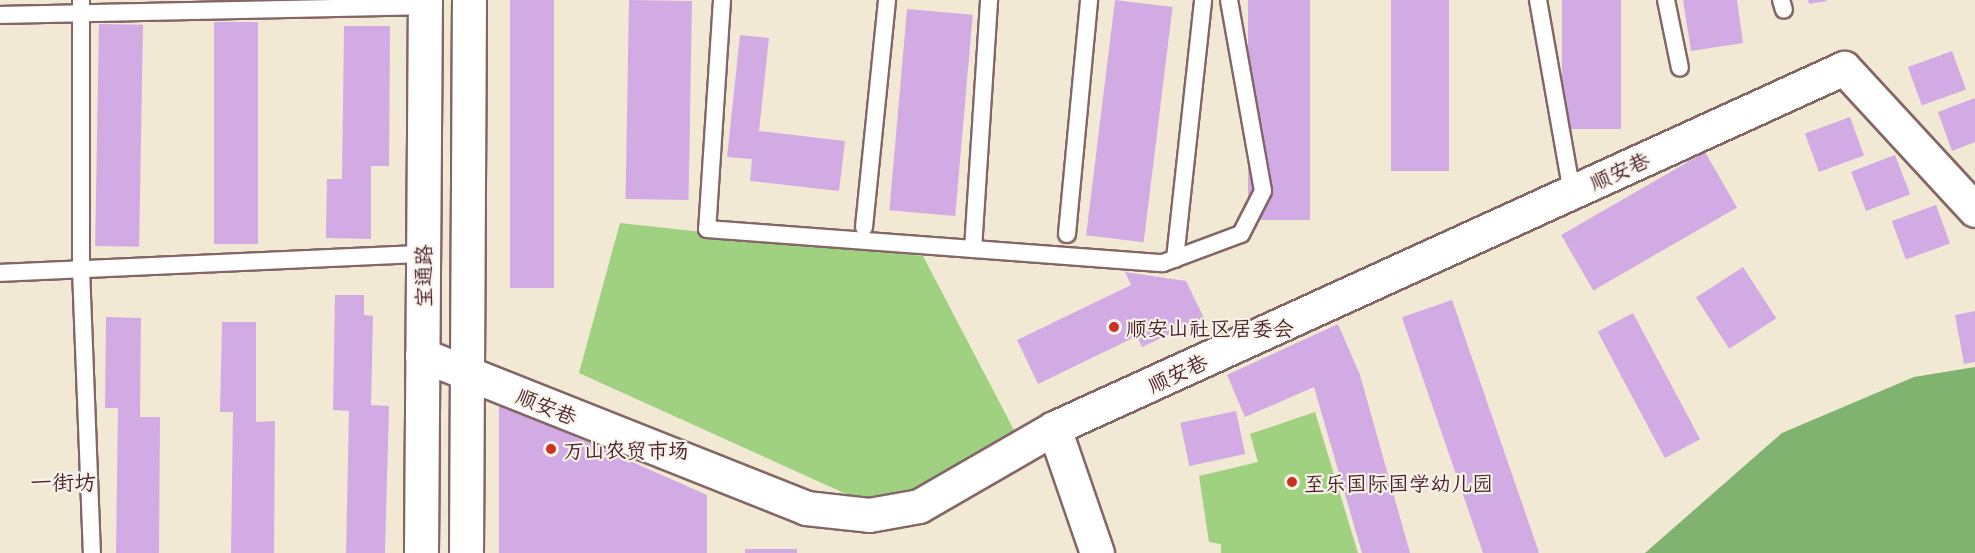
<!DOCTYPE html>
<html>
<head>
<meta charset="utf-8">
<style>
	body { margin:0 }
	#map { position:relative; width:1975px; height:553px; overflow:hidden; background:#f1e9d3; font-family:"Playpen Sans","LXGW WenKai TC",sans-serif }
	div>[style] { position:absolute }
	.green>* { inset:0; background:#9fd181 }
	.forest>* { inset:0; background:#7fb36f }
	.building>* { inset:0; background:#d2abe5; transform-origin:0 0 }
	.roads { filter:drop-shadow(2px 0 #846666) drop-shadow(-2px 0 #846666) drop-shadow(0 2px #846666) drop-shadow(0 -2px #846666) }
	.service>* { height:16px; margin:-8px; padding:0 8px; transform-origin:8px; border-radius:8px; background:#fff }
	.minor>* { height:33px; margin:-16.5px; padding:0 16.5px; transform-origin:16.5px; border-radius:16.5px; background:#fff }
	.dots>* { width:16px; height:16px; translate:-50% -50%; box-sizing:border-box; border:3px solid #f7f3e8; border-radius:50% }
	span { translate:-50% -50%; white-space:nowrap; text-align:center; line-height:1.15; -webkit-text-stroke:4.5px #f7f3e8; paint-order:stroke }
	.street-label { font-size:21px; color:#4a1f2b }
	.poi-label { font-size:21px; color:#4a1f2b }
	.left { translate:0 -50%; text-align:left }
	.neighbourhood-label { font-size:22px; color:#4a1f2b }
</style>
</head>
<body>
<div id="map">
	<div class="green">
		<div style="clip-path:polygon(620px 223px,923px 256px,1015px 432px,908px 492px,855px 498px,579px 373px)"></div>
		<div style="clip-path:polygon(1315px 412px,1358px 553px,1221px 553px,1221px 544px,1209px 542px,1199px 476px,1258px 462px,1250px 434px)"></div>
	</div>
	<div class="forest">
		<div style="clip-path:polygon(1975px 367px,1975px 553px,1645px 553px,1782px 433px,1914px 377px)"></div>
	</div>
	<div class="building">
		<div style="left:510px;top:0;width:44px;height:288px"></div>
		<div style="left:629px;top:0;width:63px;height:199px;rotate:1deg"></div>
		<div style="left:1115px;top:0;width:58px;height:237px;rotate:7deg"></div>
		<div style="left:1248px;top:0;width:62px;height:220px"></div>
		<div style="left:1391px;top:0;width:58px;height:171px"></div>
		<div style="left:1562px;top:0;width:59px;height:129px"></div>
		<div style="clip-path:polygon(1683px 0,1737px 0,1743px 43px,1691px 51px)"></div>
		<div style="clip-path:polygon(1808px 0,1826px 0,1827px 1px,1809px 4px)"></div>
		<div style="left:907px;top:9px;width:66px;height:202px;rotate:5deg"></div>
		<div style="left:214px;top:22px;width:44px;height:222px"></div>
		<div style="left:99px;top:24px;width:44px;height:222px;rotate:1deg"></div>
		<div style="clip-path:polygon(344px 26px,390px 26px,389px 166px,371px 166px,371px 239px,326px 238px,327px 179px,342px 179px)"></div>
		<div style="clip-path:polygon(740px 35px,769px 38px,759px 131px,845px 141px,839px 191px,750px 181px,752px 159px,727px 157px)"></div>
		<div style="left:1952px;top:51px;width:41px;height:47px;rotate:70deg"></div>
		<div style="clip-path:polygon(1975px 98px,1975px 142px,1952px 151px,1938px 112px)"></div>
		<div style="left:1850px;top:117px;width:41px;height:48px;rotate:70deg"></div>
		<div style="left:1705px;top:152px;width:64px;height:166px;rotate:60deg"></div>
		<div style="left:1895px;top:155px;width:42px;height:47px;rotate:69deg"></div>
		<div style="left:1936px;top:205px;width:41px;height:47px;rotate:70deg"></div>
		<div style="left:1743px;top:267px;width:61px;height:56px;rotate:57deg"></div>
		<div style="clip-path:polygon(1125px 272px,1186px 281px,1204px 318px,1142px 347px,1137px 336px,1038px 384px,1017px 340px,1131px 285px)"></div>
		<div style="clip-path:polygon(335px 295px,364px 295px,364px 315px,373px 316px,371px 405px,389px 406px,385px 553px,346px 553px,349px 411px,333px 410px)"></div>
		<div style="left:1452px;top:300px;width:267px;height:53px;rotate:71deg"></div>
		<div style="clip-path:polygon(1975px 311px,1975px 362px,1964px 364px,1955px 315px)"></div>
		<div style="left:1633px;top:313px;width:143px;height:40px;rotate:62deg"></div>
		<div style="clip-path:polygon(106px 317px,141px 318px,140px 417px,160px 417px,159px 553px,116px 553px,118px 408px,105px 408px)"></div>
		<div style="clip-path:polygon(222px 322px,256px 322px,256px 422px,275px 421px,274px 553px,231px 553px,233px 412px,220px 412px)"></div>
		<div style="clip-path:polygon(1338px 324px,1360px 375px,1410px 553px,1362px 553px,1314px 387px,1245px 417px,1227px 375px)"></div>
		<div style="clip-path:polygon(499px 403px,707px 495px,707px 553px,499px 553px)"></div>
		<div style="left:1236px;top:411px;width:44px;height:57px;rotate:78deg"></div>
		<div style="left:745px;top:549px;width:52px;height:4px"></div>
	</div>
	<div class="roads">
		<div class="service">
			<div style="left:81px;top:0;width:269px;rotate:90deg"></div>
			<div style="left:81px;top:269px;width:284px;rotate:87.8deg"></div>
			<div style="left:722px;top:0;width:229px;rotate:93.7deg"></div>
			<div style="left:707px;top:229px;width:457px;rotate:4.3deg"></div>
			<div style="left:1163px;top:263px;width:83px;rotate:-20.4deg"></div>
			<div style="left:1241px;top:234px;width:48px;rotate:-62.9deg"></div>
			<div style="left:1263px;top:191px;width:194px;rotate:-100.1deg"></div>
			<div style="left:1538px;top:0;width:195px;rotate:80deg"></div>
			<div style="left:1666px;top:0;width:69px;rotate:78.4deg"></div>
			<div style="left:1781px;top:0;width:10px;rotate:73deg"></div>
			<div style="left:0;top:15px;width:425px;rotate:-1.2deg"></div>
			<div style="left:864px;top:227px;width:228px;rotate:-84.2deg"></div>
			<div style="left:1067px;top:234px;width:235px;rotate:-84.6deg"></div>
			<div style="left:973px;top:249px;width:250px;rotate:-86.3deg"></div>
			<div style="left:1175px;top:259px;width:261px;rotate:-83.8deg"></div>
			<div style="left:0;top:273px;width:422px;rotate:-2.6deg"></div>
		</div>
		<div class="minor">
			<div style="left:422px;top:355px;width:413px;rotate:21.7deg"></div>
			<div style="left:806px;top:508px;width:63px;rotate:6.3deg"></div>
			<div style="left:869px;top:515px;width:51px;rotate:-10.2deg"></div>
			<div style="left:919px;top:506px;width:156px;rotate:-30deg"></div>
			<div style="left:1054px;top:428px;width:868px;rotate:-24.5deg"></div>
			<div style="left:1844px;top:68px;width:193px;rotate:47.3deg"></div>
			<div style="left:1054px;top:428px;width:132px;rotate:71deg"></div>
			<div style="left:421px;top:553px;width:553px;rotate:-89.59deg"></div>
			<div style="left:466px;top:553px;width:553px;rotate:-89.69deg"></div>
		</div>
	</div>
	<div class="dots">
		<div style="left:1114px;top:327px;background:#c8321e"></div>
		<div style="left:551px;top:449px;background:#c8321e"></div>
		<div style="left:1292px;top:482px;background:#c8321e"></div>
	</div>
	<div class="street-label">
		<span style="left:1619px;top:170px;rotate:-24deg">顺安巷</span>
		<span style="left:422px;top:276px;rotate:-90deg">宝通路</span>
		<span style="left:1177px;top:372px;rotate:-25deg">顺安巷</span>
		<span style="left:547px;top:405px;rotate:22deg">顺安巷</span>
	</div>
	<div class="poi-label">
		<span class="left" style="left:1126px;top:327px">顺安山社区居委会</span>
		<span class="left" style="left:563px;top:449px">万山农贸市场</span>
		<span class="left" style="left:1304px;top:482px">至乐国际国学幼儿园</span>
	</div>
	<div class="neighbourhood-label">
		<span style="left:63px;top:481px">一街坊</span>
	</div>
</div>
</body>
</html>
